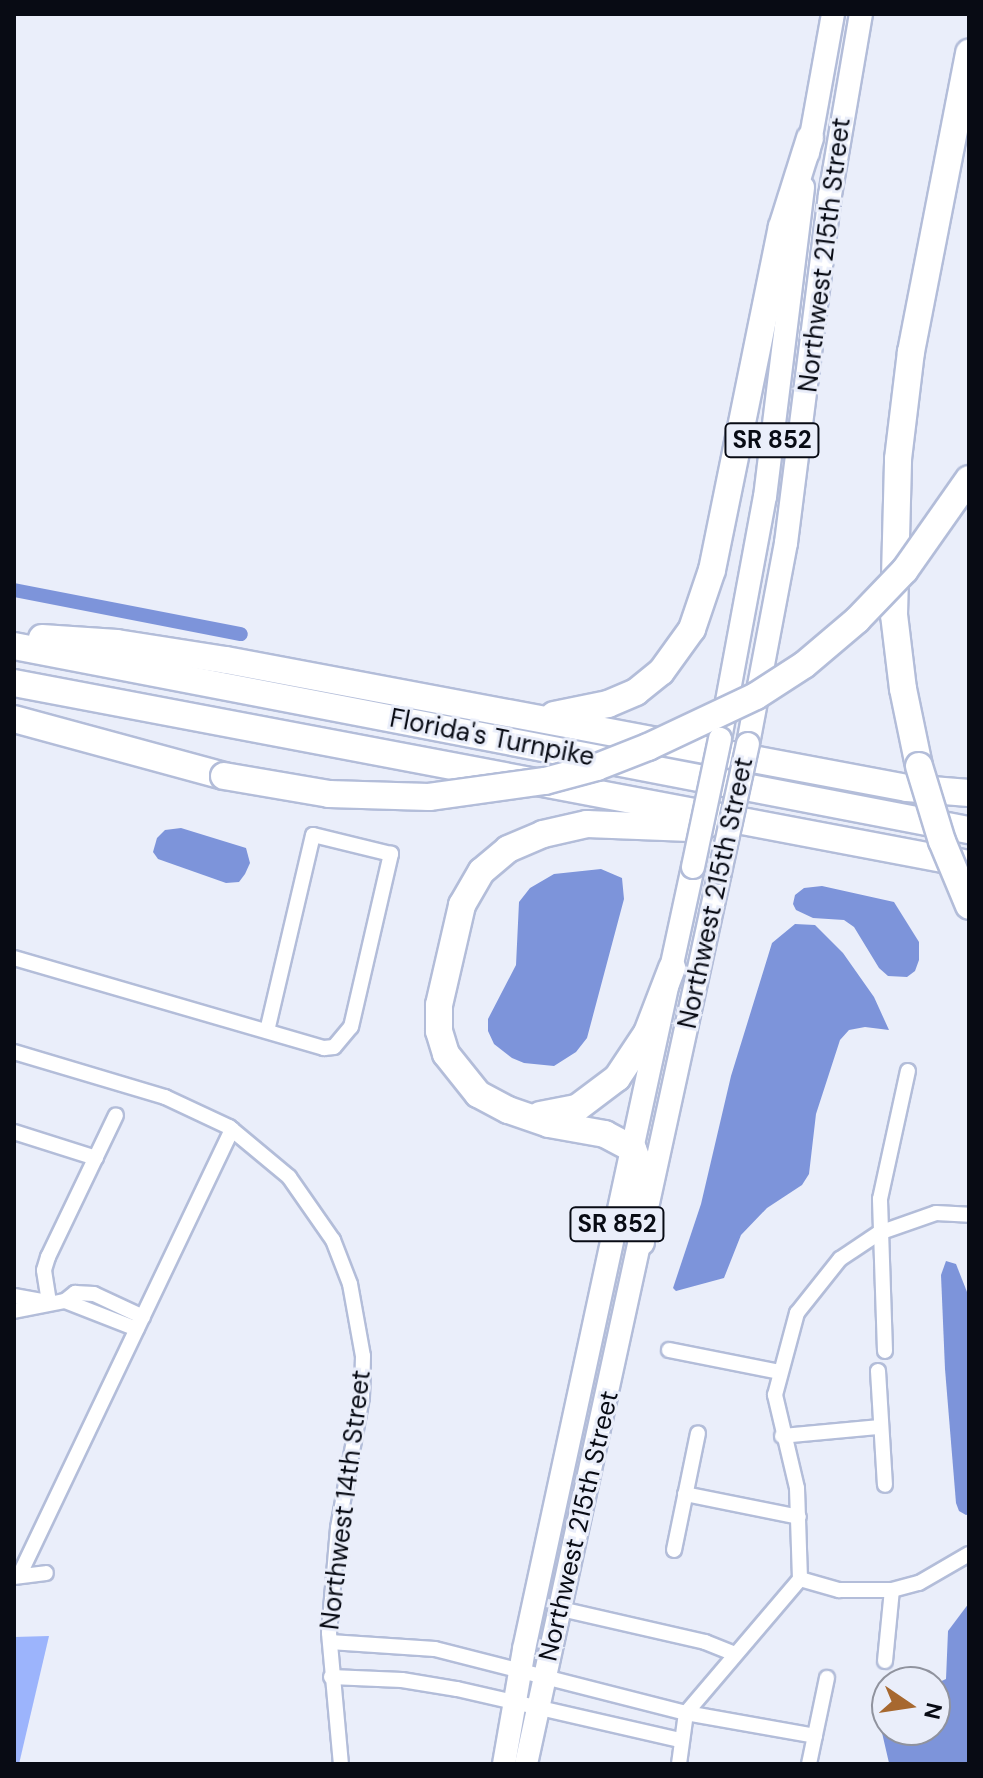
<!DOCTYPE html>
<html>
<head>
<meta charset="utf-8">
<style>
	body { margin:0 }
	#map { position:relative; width:983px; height:1778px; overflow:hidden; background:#eaeefa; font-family:"DM Sans",sans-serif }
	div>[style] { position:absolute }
	.forest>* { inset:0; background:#9cb4fc }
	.water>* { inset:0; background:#7d94da }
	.canal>* { height:14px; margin:-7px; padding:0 7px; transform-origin:7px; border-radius:7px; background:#7d94da }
	.roads { filter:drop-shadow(2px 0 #b3bdd9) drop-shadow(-2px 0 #b3bdd9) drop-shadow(0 2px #b3bdd9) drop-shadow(0 -2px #b3bdd9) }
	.street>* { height:14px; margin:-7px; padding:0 7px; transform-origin:7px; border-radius:7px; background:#fff }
	.primary>* { height:22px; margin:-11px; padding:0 11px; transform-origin:11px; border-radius:11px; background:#fff }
	.highway>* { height:26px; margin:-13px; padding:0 13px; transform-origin:13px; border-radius:13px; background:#fff }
	.bridges { filter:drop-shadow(2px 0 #b3bdd9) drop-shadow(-2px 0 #b3bdd9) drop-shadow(0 2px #b3bdd9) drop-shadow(0 -2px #b3bdd9) }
	.primary-bridge>* { height:22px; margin:-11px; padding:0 11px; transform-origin:11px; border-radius:11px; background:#fff }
	.highway-bridge>* { height:26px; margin:-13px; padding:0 13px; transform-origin:13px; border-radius:13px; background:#fff }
	span { translate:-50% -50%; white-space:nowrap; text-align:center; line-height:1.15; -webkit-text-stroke:6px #eaeefa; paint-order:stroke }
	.shield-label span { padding:2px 6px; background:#eaeefa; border:2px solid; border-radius:6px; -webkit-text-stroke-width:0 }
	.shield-label { font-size:24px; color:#080b14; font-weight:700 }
	.street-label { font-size:26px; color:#080b14 }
	.frame { position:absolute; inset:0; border:16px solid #080b14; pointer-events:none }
	.north { position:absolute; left:871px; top:1666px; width:80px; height:80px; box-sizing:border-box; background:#eaeefa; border:2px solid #90939e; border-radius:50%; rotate:103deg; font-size:22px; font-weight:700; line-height:32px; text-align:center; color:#080b14 }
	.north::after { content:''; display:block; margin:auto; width:28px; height:36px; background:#a7682f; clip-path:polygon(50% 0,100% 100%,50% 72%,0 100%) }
</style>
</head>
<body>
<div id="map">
	<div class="forest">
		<div style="clip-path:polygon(49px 1636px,19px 1764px,14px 1764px,14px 1637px)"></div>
	</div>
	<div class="water">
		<div style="clip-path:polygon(181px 828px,246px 848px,250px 863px,245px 874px,239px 882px,226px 883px,158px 859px,153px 852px,157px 838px,165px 830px)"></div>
		<div style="clip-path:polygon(601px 869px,622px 878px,624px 899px,587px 1038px,576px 1052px,554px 1066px,524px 1063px,512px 1058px,494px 1044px,488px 1031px,488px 1019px,516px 965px,519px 902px,530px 888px,554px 874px)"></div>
		<div style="clip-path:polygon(822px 886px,894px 902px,919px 942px,919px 960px,915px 971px,907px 977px,888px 976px,879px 968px,854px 927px,844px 920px,813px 918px,796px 910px,793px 904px,795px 895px,804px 888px)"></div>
		<div style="clip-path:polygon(795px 924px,815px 925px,843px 953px,874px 997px,889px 1030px,865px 1027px,849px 1030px,840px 1040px,816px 1114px,809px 1174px,802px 1185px,767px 1208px,741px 1235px,724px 1278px,676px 1291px,673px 1288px,701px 1204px,731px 1076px,772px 943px)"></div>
		<div style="clip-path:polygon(946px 1261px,956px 1264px,969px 1297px,969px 1514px,966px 1515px,959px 1511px,956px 1503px,945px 1369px,941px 1275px)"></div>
		<div style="clip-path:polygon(969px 1603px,969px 1764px,889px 1763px,880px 1724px,887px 1713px,887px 1730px,935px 1730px,935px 1684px,946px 1679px,948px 1631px)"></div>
	</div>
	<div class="canal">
		<div style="left:14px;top:590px;width:231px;rotate:11deg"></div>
	</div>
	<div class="roads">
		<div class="street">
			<div style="left:14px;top:958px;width:323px;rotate:16.2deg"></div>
			<div style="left:324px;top:1048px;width:10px;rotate:-6deg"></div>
			<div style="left:334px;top:1047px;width:26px;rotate:-50deg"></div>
			<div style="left:351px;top:1027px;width:178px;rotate:-77deg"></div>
			<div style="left:391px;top:854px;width:80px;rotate:-166.3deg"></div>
			<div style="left:313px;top:835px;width:201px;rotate:103.2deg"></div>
			<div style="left:14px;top:1052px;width:158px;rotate:16.6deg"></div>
			<div style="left:165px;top:1097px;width:71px;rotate:25.1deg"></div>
			<div style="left:229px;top:1127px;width:78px;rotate:39.8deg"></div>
			<div style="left:289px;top:1177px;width:77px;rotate:55.1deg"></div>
			<div style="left:333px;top:1240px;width:47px;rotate:68.9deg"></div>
			<div style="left:350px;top:1284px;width:73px;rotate:79.8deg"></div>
			<div style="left:363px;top:1356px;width:41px;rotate:91.4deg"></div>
			<div style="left:362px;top:1397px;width:133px;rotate:100.4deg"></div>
			<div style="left:338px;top:1528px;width:105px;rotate:94.9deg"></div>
			<div style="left:329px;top:1633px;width:132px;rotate:84.8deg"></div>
			<div style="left:14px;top:1132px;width:86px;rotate:17.6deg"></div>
			<div style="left:14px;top:1296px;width:35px;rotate:10deg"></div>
			<div style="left:65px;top:1301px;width:77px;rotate:21.3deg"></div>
			<div style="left:49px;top:1302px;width:32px;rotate:-99deg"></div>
			<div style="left:44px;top:1270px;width:14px;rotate:-73deg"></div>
			<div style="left:48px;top:1257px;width:157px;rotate:-64.4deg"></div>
			<div style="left:14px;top:1311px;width:52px;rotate:-11.1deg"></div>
			<div style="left:65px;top:1301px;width:13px;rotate:-39deg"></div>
			<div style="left:75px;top:1293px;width:19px;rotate:3deg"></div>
			<div style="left:94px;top:1294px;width:54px;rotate:25.1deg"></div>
			<div style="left:669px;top:1350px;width:113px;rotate:11.2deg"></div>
			<div style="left:885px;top:1351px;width:152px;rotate:-91.9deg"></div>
			<div style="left:880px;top:1199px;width:131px;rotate:-77.7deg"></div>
			<div style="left:878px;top:1371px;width:114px;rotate:86.5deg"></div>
			<div style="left:782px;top:1436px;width:97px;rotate:-5.3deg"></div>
			<div style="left:685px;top:1494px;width:116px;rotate:11.4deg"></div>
			<div style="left:674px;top:1550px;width:119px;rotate:-78.4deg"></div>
			<div style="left:19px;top:1576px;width:495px;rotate:-64.5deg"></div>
			<div style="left:14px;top:1577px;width:32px;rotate:-7deg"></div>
			<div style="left:800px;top:1579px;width:41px;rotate:15.8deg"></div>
			<div style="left:839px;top:1590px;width:53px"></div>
			<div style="left:892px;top:1590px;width:28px;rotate:-15deg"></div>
			<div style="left:919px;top:1583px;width:58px;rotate:-30.1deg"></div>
			<div style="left:561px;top:1609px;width:148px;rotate:12.9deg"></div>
			<div style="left:705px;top:1642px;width:31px;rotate:22deg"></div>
			<div style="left:330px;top:1642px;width:105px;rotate:3.8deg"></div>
			<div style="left:435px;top:1649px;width:259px;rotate:14.3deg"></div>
			<div style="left:686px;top:1713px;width:131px;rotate:10.1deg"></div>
			<div style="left:885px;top:1661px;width:71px;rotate:-84.4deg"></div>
			<div style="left:331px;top:1677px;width:71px;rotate:2.4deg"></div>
			<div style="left:402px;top:1680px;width:56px;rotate:9.3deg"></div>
			<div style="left:457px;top:1689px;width:228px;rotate:12.9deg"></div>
			<div style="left:679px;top:1764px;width:51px;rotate:-82.2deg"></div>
			<div style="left:686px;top:1713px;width:176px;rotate:-49.6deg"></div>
			<div style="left:800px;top:1579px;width:91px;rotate:-91.9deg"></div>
			<div style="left:797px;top:1488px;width:96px;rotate:-103.3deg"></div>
			<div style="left:775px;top:1395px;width:85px;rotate:-75deg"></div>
			<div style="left:797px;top:1313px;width:69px;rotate:-51.5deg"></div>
			<div style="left:840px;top:1259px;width:47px;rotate:-33.7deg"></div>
			<div style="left:879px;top:1233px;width:60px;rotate:-19.3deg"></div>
			<div style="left:936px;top:1213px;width:33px;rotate:3deg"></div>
			<div style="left:809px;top:1764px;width:88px;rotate:-78.2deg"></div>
		</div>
		<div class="primary">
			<div style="left:808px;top:153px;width:141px;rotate:-79.8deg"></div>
			<div style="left:720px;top:739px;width:246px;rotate:-79.5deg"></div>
			<div style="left:765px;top:497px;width:312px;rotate:-83deg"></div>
			<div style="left:748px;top:744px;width:205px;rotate:-79.3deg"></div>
			<div style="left:786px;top:543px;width:351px;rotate:-82.8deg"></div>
			<div style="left:830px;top:195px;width:184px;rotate:-80.3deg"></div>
			<div style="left:504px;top:1764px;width:117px;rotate:-80.1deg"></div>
			<div style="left:524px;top:1649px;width:800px;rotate:-77.81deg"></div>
			<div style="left:526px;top:1764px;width:913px;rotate:-77.73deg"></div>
		</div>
		<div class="highway">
			<div style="left:42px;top:638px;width:75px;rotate:3.8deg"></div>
			<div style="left:117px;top:643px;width:110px;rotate:8.9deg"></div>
			<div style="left:226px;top:660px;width:693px;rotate:10.65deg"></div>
			<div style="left:907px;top:788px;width:62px;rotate:4.6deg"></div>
			<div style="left:14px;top:646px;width:973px;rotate:10.91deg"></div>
			<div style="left:14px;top:683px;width:972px;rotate:10.73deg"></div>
			<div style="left:554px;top:715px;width:55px;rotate:-11.5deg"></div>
			<div style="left:608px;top:704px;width:30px;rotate:-23deg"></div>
			<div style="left:636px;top:692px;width:32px;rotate:-39deg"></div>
			<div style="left:661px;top:672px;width:53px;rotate:-54.2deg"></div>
			<div style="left:692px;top:629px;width:62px;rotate:-71.3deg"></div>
			<div style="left:712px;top:570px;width:350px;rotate:-78.5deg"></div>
			<div style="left:782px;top:227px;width:93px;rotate:-72.5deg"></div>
			<div style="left:14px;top:719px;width:218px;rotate:15.2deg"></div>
			<div style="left:919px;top:766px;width:79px;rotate:-101.7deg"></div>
			<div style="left:903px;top:689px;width:75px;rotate:-96.9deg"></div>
			<div style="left:894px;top:615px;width:156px;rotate:-88.5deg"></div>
			<div style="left:898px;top:459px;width:108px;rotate:-83.1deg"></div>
			<div style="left:911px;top:352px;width:305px;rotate:-79deg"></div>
			<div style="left:540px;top:1115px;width:38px;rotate:-11deg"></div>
			<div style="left:577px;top:1108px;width:50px;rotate:-36.9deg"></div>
			<div style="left:617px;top:1078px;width:54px;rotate:-56.3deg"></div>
			<div style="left:647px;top:1033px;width:70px;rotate:-69deg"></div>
			<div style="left:641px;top:1242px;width:67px;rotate:-88.3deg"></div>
			<div style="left:643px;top:1175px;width:28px;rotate:-111deg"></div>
			<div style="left:633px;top:1149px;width:32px;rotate:-152deg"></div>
			<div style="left:605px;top:1134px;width:57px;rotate:-169.9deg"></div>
			<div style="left:549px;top:1124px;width:43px;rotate:-161.1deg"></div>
			<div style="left:508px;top:1110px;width:34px;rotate:-152deg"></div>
			<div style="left:478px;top:1094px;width:51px;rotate:-128.7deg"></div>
			<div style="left:446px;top:1054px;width:24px;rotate:-107deg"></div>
			<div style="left:439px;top:1031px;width:26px;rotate:-90deg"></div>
			<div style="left:439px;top:1005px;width:103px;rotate:-77deg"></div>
			<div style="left:462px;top:905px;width:39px;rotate:-60deg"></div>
			<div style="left:482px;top:871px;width:34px;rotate:-40deg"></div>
			<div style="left:508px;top:849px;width:38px;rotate:-23deg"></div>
			<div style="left:543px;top:834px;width:45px;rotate:-12.8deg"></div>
			<div style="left:587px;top:824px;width:103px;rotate:2.2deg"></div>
			<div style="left:690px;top:828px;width:18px;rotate:-13deg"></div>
		</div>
	</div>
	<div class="bridges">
		<div class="primary-bridge">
			<div style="left:693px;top:867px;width:131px;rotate:-78.1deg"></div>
			<div style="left:720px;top:872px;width:131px;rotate:-77.7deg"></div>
		</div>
		<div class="highway-bridge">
			<div style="left:919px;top:766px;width:78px;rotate:73deg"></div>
			<div style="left:942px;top:841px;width:70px;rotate:67.4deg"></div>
			<div style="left:224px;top:776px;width:107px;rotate:9.7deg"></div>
			<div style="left:329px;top:794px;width:100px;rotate:1.7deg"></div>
			<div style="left:429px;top:797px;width:117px;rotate:-7.9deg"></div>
			<div style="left:545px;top:781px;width:54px;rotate:-15.1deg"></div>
			<div style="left:597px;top:767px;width:55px;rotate:-21.4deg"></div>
			<div style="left:648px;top:747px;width:119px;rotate:-25.3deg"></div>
			<div style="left:756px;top:696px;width:57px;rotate:-32.9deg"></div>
			<div style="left:804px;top:665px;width:70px;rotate:-40.3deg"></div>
			<div style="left:857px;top:620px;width:69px;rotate:-46.2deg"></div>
			<div style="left:905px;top:570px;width:111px;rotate:-54.9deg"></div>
		</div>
	</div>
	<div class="shield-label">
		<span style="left:772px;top:440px">SR 852</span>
		<span style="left:617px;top:1224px">SR 852</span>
	</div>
	<div class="street-label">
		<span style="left:825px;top:255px;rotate:-83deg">Northwest 215th Street</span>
		<span style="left:492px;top:738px;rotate:11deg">Florida's Turnpike</span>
		<span style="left:716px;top:893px;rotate:-78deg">Northwest 215th Street</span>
		<span style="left:346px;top:1500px;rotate:-83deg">Northwest 14th Street</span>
		<span style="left:579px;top:1526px;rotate:-77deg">Northwest 215th Street</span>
	</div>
	<div class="frame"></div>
	<div class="north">N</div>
</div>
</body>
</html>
